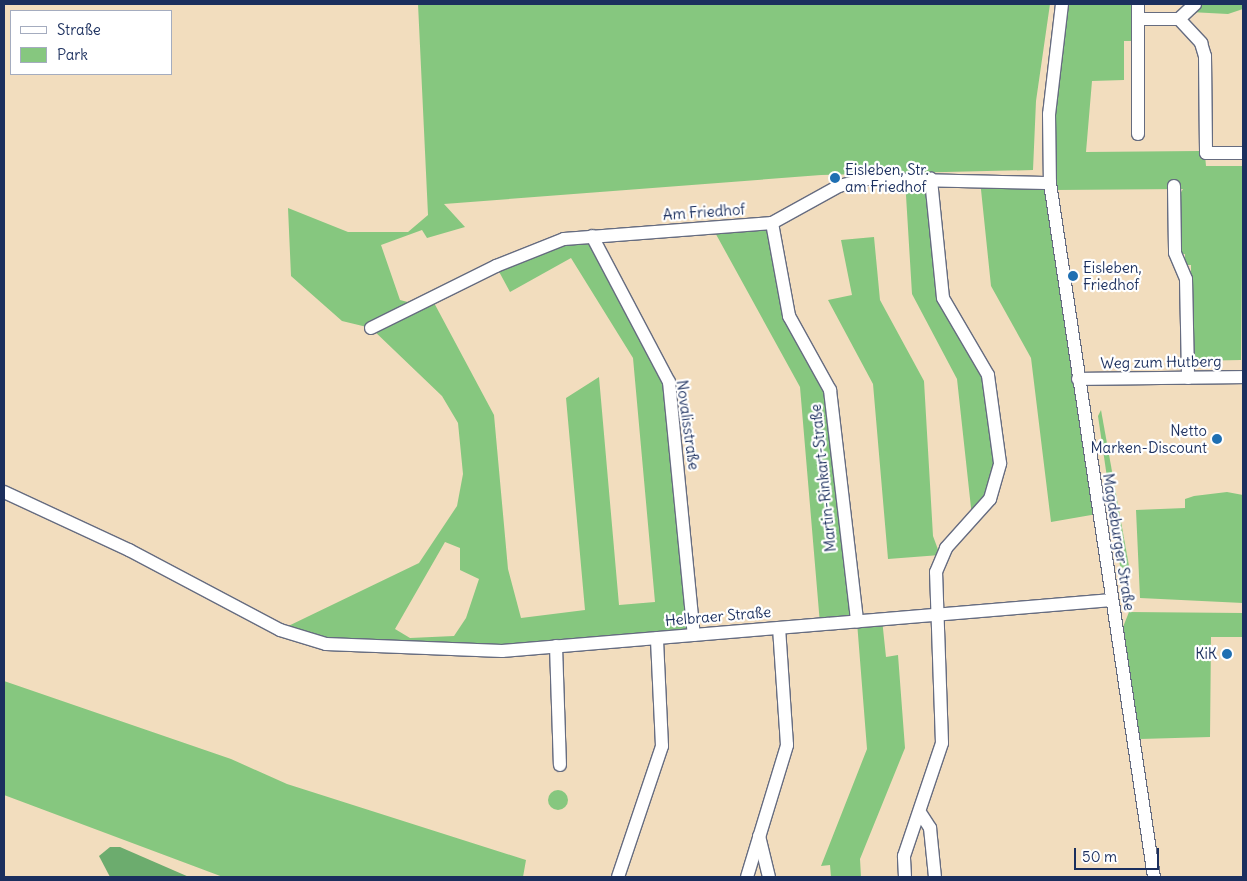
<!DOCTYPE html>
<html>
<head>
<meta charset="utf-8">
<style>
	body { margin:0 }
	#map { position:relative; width:1247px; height:881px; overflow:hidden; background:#f2ddbe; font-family:Delius,sans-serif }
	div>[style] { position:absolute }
	.green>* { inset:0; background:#86c77f }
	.round { border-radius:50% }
	.forest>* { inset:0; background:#6cac6e }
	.roads { filter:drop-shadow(1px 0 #666c80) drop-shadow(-1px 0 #666c80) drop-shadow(0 1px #666c80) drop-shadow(0 -1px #666c80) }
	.minor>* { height:12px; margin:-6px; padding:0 6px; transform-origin:6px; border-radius:6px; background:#fff }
	.dots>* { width:14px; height:14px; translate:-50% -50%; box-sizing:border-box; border:2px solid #fff; border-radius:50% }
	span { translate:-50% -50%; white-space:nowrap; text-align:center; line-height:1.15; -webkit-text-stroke:4.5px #fff; paint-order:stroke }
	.poi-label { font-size:15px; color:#1b2f5e }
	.left { translate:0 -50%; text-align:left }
	.right { translate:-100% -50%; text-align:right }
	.street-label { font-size:15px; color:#1b2f5e }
	.frame { position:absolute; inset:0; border:5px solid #1b2f5e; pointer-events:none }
	.legend { position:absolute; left:10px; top:10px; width:162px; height:65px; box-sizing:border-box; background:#fff; border:1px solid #a4acbf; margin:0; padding:6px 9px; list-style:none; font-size:15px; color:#1b2f5e }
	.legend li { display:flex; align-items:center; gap:10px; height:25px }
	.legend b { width:25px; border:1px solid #a4acbf }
	.scale { position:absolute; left:1074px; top:848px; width:85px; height:22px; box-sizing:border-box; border:2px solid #1b2f5e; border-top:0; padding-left:6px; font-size:15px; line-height:18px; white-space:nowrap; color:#1b2f5e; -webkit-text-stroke:4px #fff; paint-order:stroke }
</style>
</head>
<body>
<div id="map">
	<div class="green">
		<div style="clip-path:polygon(evenodd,418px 4px,1050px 4px,1036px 101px,1033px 170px,821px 175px,444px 204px,465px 227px,427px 238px,422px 230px,381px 245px,400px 300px,419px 305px,432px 299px,494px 415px,508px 569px,521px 618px,585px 610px,566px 398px,599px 377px,619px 605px,655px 602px,633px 358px,571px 258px,510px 292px,496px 266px,592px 236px,664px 372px,694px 635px,556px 646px,326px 644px,280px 630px,419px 563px,457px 506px,463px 474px,458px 423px,442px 396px,371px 328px,342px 321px,291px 276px,288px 208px,348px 232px,408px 232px,428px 215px,418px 4px,445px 542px,460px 548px,460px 570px,479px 579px,466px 618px,454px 636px,410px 638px,395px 629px,445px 542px)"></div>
		<div style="clip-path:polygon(1067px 4px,1132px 4px,1133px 41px,1124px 41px,1124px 80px,1092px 81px,1086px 152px,1200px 151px,1205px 155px,1206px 166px,1243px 166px,1241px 360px,1191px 361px,1191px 265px,1185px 265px,1185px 254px,1179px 254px,1178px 197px,1183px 189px,1055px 190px,1055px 113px)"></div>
		<div style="clip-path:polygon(1199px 4px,1243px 4px,1243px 9px,1228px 14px,1190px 12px)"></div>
		<div style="clip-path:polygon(905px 179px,931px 179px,942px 287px,988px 375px,996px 482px,972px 517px,957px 379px,912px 294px)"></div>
		<div style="clip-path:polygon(980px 180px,1050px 183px,1097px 514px,1051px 522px,1031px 358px,991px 286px)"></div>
		<div style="clip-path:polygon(772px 223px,789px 316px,824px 377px,849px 571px,865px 620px,882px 619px,886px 657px,898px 655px,905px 748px,860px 859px,861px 877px,831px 877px,830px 865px,821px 866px,867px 749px,857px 622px,820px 624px,800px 387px,712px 227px)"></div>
		<div style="clip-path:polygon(874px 237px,880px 300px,924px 381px,933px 536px,940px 555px,888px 559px,873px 384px,828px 300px,852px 295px,841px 240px)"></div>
		<div style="clip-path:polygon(1101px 410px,1129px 566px,1126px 571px,1120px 566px,1098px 416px)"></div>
		<div style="clip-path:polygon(1227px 492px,1243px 495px,1243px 603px,1140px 598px,1136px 510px,1185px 508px,1185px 499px,1194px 496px)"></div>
		<div style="clip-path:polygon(1129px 612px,1243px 613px,1243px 637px,1211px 637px,1210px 737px,1140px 739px,1123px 627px)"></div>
		<div style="clip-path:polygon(4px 681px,231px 759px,287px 784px,526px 860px,523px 877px,223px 877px,4px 795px)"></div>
		<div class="round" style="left:548px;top:790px;width:20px;height:20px"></div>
	</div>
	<div class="forest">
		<div style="clip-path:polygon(110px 847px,120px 847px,189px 877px,110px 877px,99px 856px)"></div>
	</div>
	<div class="roads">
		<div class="minor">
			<div style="left:1062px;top:4px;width:111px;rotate:96.7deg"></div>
			<div style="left:1049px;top:114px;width:69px;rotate:89.2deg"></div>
			<div style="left:1050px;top:183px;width:702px;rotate:81.48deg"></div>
			<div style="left:1138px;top:19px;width:41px"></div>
			<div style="left:1179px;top:19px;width:22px;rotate:-43deg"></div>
			<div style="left:1179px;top:19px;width:33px;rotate:47deg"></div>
			<div style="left:1201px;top:43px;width:14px;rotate:73deg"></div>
			<div style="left:1205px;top:56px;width:97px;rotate:89.4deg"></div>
			<div style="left:1206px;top:153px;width:37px"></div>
			<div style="left:1138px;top:134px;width:130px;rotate:-90deg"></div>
			<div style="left:1174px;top:186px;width:67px;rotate:89.1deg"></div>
			<div style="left:1175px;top:253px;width:28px;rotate:67deg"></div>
			<div style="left:1186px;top:279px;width:99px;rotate:88.8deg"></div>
			<div style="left:772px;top:223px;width:95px;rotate:79.6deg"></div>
			<div style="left:789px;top:316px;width:85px;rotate:61deg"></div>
			<div style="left:830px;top:390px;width:233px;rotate:83.3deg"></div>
			<div style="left:592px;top:236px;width:165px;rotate:62.2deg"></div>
			<div style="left:669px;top:382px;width:254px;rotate:84.4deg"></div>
			<div style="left:371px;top:328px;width:140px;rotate:-26.4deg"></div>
			<div style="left:496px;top:266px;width:73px;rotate:-21.7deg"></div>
			<div style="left:564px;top:239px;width:209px;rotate:-4.4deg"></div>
			<div style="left:772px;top:223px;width:77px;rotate:-28.9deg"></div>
			<div style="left:839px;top:186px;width:29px;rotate:-14deg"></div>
			<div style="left:867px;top:179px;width:183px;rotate:1.3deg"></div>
			<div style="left:1078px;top:379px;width:165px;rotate:-0.7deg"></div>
			<div style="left:4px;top:492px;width:138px;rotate:24.9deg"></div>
			<div style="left:129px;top:550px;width:171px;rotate:27.9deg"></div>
			<div style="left:280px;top:630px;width:48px;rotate:16.9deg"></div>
			<div style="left:326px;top:644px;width:176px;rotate:2.3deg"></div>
			<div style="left:502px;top:651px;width:612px;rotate:-4.78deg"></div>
			<div style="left:556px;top:646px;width:119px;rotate:88.1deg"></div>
			<div style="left:921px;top:814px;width:17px;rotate:57deg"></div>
			<div style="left:930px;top:828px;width:49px;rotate:84.2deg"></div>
			<div style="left:759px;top:836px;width:42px;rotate:76.3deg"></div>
			<div style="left:618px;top:877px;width:138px;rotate:-71.4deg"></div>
			<div style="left:662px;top:746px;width:108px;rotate:-92.7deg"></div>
			<div style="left:747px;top:877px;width:138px;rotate:-73.1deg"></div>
			<div style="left:787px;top:745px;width:117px;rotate:-93.9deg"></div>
			<div style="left:905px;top:877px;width:21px;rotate:-93deg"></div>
			<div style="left:904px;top:856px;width:119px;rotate:-71.4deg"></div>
			<div style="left:942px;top:743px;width:171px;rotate:-92deg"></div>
			<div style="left:936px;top:572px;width:26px;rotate:-67deg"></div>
			<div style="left:946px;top:548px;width:66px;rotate:-48.1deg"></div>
			<div style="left:990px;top:499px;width:37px;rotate:-74deg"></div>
			<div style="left:1000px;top:463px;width:89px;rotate:-97.8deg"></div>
			<div style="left:988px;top:375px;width:89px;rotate:-120.3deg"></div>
			<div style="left:943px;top:298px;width:120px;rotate:-95.8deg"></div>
		</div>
	</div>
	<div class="dots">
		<div style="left:835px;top:178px;background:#1f6fb2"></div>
		<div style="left:1073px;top:276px;background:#1f6fb2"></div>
		<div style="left:1217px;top:439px;background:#1f6fb2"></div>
		<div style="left:1227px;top:654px;background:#1f6fb2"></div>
	</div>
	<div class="poi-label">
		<span class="left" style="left:845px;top:178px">Eisleben, Str.<br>am Friedhof</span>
		<span class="left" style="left:1083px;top:276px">Eisleben,<br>Friedhof</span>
		<span class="right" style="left:1207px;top:439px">Netto<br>Marken-Discount</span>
		<span class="right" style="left:1217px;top:654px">KiK</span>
	</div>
	<div class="street-label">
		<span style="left:704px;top:212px;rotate:-4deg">Am Friedhof</span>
		<span style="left:1161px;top:362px;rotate:-1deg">Weg zum Hutberg</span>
		<span style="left:688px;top:425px;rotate:82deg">Novalisstraße</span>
		<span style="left:823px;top:478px;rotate:-96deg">Martin-Rinkart-Straße</span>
		<span style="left:1119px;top:542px;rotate:81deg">Magdeburger Straße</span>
		<span style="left:718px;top:616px;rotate:-5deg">Helbraer Straße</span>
	</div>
	<div class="frame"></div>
	<ul class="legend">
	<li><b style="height:6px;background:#fff"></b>Straße</li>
	<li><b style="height:14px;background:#86c77f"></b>Park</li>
	</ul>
	<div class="scale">50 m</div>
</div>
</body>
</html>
